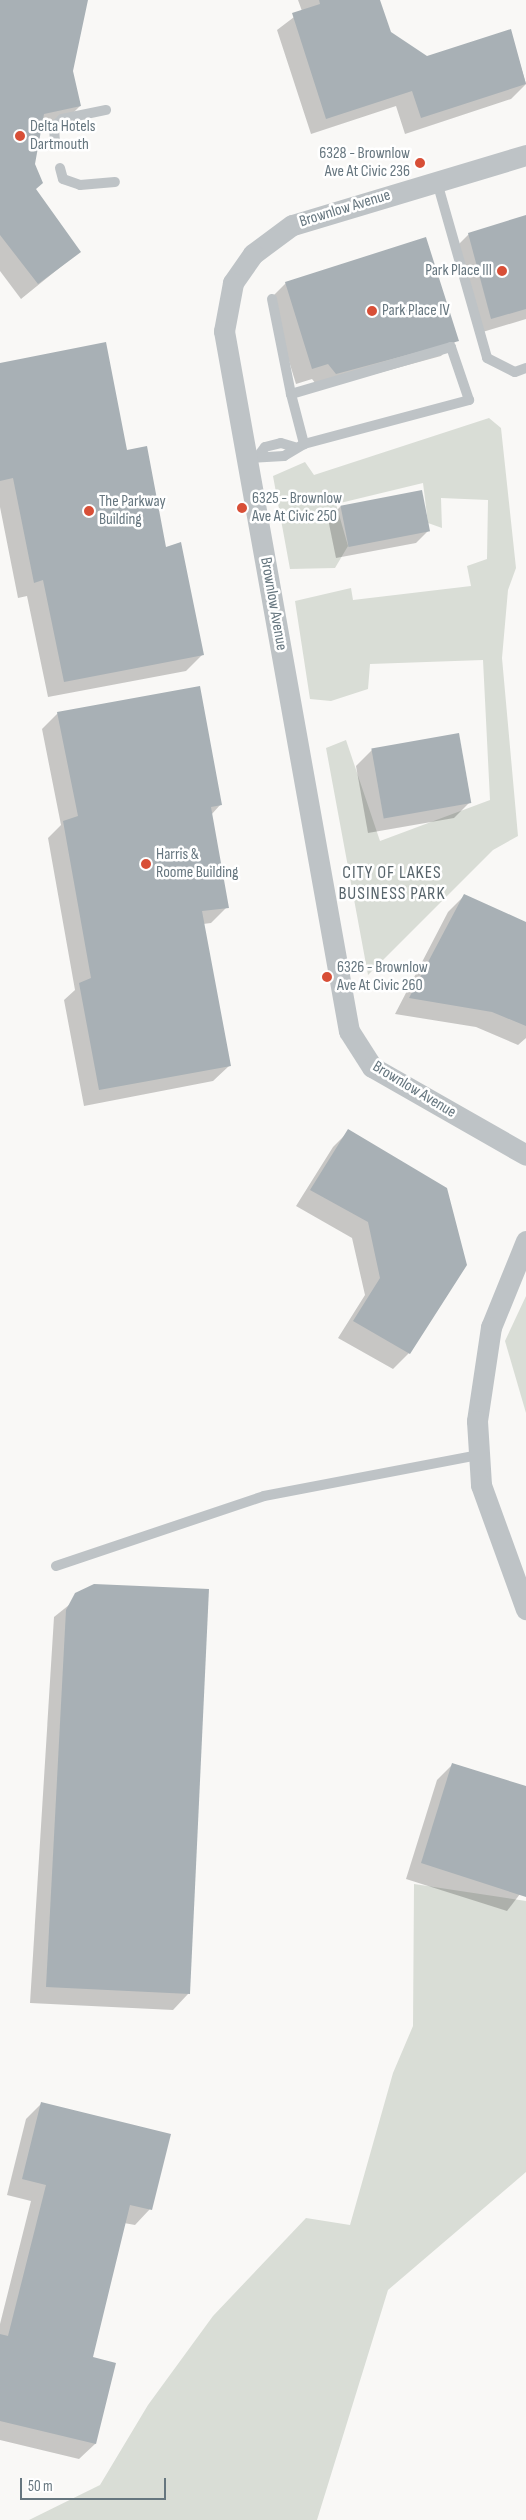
<!DOCTYPE html>
<html>
<head>
<meta charset="utf-8">
<style>
	body { margin:0 }
	#map { position:relative; width:526px; height:2520px; overflow:hidden; background:#f9f8f6; font-family:"Sofia Sans Condensed",sans-serif }
	div>[style] { position:absolute }
	.green>* { inset:0; background:#d9ddd6 }
	.shadow>* { inset:0; background:#0003 }
	.building>* { inset:0; background:#a8b0b5; transform-origin:0 0 }
	.lane>* { height:10px; margin:-5px; padding:0 5px; transform-origin:5px; border-radius:5px; background:#bec3c6 }
	.street>* { height:21px; margin:-10.5px; padding:0 10.5px; transform-origin:10.5px; border-radius:10.5px; background:#bec3c6 }
	.dots>* { width:14px; height:14px; translate:-50% -50%; box-sizing:border-box; border:2px solid #fff; border-radius:50% }
	span { translate:-50% -50%; white-space:nowrap; text-align:center; line-height:1.15; -webkit-text-stroke:5px #fff; paint-order:stroke }
	.poi-label { font-size:16px; color:#66767f }
	.left { translate:0 -50%; text-align:left }
	.right { translate:-100% -50%; text-align:right }
	.street-label { font-size:16px; color:#66767f }
	.neighbourhood-label { font-size:18px; color:#57646b; letter-spacing:1px }
	.scale { position:absolute; left:20px; top:2478px; width:146px; height:22px; box-sizing:border-box; border:2px solid #66767f; border-top:0; padding-left:6px; font-size:15px; line-height:18px; white-space:nowrap; color:#66767f; -webkit-text-stroke:4px #fff; paint-order:stroke }
</style>
</head>
<body>
<div id="map">
	<div class="green">
		<div style="clip-path:polygon(489px 418px,501px 428px,516px 568px,508px 590px,502px 658px,518px 836px,493px 850px,368px 975px,326px 748px,346px 740px,380px 841px,490px 800px,483px 660px,370px 664px,368px 689px,331px 701px,310px 699px,295px 601px,351px 588px,353px 600px,471px 586px,467px 566px,487px 559px,488px 500px,441px 498px,442px 528px,428px 523px,423px 483px,336px 504px,348px 546px,335px 568px,290px 569px,273px 476px,305px 462px,314px 475px)"></div>
		<div style="clip-path:polygon(526px 1296px,526px 1413px,505px 1341px)"></div>
		<div style="clip-path:polygon(414px 1884px,526px 1901px,526px 2172px,388px 2290px,317px 2520px,29px 2520px,100px 2485px,148px 2405px,213px 2316px,306px 2218px,350px 2225px,393px 2073px,413px 2026px)"></div>
	</div>
	<div class="shadow">
		<div style="clip-path:polygon(0 0,86px 0,72px 71px,80px 106px,64px 122px,41px 126px,33px 164px,35px 190px,79px 252px,21px 299px,0 271px)"></div>
		<div style="clip-path:polygon(298px 0,379px 0,390px 33px,427px 57px,510px 30px,526px 84px,511px 99px,405px 134px,396px 106px,311px 134px,277px 30px,302px 11px)"></div>
		<div style="clip-path:polygon(526px 216px,526px 319px,476px 334px,453px 250px,469px 234px)"></div>
		<div style="clip-path:polygon(286px 283px,457px 340px,441px 356px,320px 389px,312px 379px,296px 384px,270px 299px)"></div>
		<div style="clip-path:polygon(0 364px,126px 451px,202px 655px,186px 671px,48px 697px,27px 596px,18px 598px,0 507px)"></div>
		<div style="clip-path:polygon(341px 506px,428px 531px,416px 543px,336px 558px,328px 519px)"></div>
		<div style="clip-path:polygon(58px 713px,221px 804px,211px 815px,227px 907px,211px 923px,203px 924px,229px 1066px,213px 1081px,84px 1106px,64px 1000px,75px 990px,48px 838px,61px 825px,42px 729px)"></div>
		<div style="clip-path:polygon(372px 750px,469px 803px,454px 818px,368px 833px,356px 766px)"></div>
		<div style="clip-path:polygon(464px 896px,526px 923px,526px 1038px,518px 1045px,476px 1027px,395px 1014px,448px 912px)"></div>
		<div style="clip-path:polygon(349px 1131px,465px 1264px,409px 1353px,393px 1369px,338px 1338px,365px 1295px,352px 1238px,296px 1206px,333px 1147px)"></div>
		<div style="clip-path:polygon(94px 1585px,188px 1994px,173px 2010px,30px 2003px,54px 1617px)"></div>
		<div style="clip-path:polygon(453px 1764px,526px 1787px,526px 1886px,507px 1911px,406px 1879px,437px 1780px)"></div>
		<div style="clip-path:polygon(42px 2103px,150px 2209px,135px 2225px,124px 2223px,91px 2358px,95px 2444px,79px 2459px,0 2440px,0 2324px,31px 2201px,7px 2195px,26px 2119px)"></div>
	</div>
	<div class="building">
		<div style="clip-path:polygon(0 0,88px 0,73px 71px,81px 106px,44px 114px,35px 164px,43px 183px,36px 189px,81px 252px,38px 284px,0 235px)"></div>
		<div style="clip-path:polygon(319px 0,380px 0,391px 32px,427px 56px,511px 29px,526px 84px,421px 118px,412px 91px,326px 119px,292px 13px,320px 4px)"></div>
		<div style="clip-path:polygon(526px 215px,526px 309px,491px 319px,468px 233px)"></div>
		<div style="clip-path:polygon(426px 237px,459px 341px,336px 374px,328px 364px,312px 369px,285px 282px)"></div>
		<div style="clip-path:polygon(106px 342px,127px 450px,147px 446px,166px 547px,181px 542px,204px 655px,64px 682px,43px 580px,34px 583px,13px 478px,0 481px,0 363px)"></div>
		<div style="left:422px;top:490px;width:42px;height:83px;rotate:79deg"></div>
		<div style="clip-path:polygon(200px 686px,222px 805px,211px 807px,229px 908px,202px 911px,231px 1066px,99px 1090px,79px 983px,91px 978px,63px 821px,78px 816px,57px 712px)"></div>
		<div style="left:459px;top:733px;width:71px;height:89px;rotate:80deg"></div>
		<div style="clip-path:polygon(464px 894px,526px 922px,526px 1026px,492px 1012px,409px 998px)"></div>
		<div style="clip-path:polygon(348px 1129px,447px 1188px,467px 1265px,410px 1354px,353px 1321px,380px 1278px,368px 1222px,310px 1190px)"></div>
		<div style="clip-path:polygon(94px 1584px,209px 1589px,190px 1994px,46px 1987px,66px 1610px,75px 1593px)"></div>
		<div style="clip-path:polygon(452px 1763px,526px 1786px,526px 1897px,421px 1863px)"></div>
		<div style="clip-path:polygon(41px 2102px,171px 2134px,152px 2210px,130px 2205px,93px 2357px,116px 2363px,96px 2444px,0 2421px,0 2334px,8px 2336px,46px 2185px,22px 2179px)"></div>
	</div>
	<div class="lane">
		<div style="left:55px;top:142px;width:15px;rotate:-94deg"></div>
		<div style="left:54px;top:127px;width:11px;rotate:-45deg"></div>
		<div style="left:62px;top:119px;width:45px;rotate:-11.6deg"></div>
		<div style="left:60px;top:168px;width:11px;rotate:75deg"></div>
		<div style="left:63px;top:179px;width:18px;rotate:19deg"></div>
		<div style="left:80px;top:185px;width:35px;rotate:-5deg"></div>
		<div style="left:437px;top:182px;width:183px;rotate:74.1deg"></div>
		<div style="left:487px;top:358px;width:31px;rotate:27deg"></div>
		<div style="left:515px;top:372px;width:12px;rotate:-20deg"></div>
		<div style="left:272px;top:299px;width:97px;rotate:78.7deg"></div>
		<div style="left:259px;top:455px;width:10px;rotate:-53deg"></div>
		<div style="left:265px;top:447px;width:16px;rotate:-14deg"></div>
		<div style="left:281px;top:443px;width:14px;rotate:17deg"></div>
		<div style="left:247px;top:458px;width:37px;rotate:-3deg"></div>
		<div style="left:284px;top:456px;width:23px;rotate:-31deg"></div>
		<div style="left:304px;top:444px;width:171px;rotate:-14.9deg"></div>
		<div style="left:469px;top:400px;width:56px;rotate:-108.8deg"></div>
		<div style="left:451px;top:347px;width:167px;rotate:163.6deg"></div>
		<div style="left:291px;top:394px;width:52px;rotate:75.4deg"></div>
		<div style="left:56px;top:1566px;width:219px;rotate:-18.6deg"></div>
		<div style="left:264px;top:1496px;width:219px;rotate:-10.8deg"></div>
	</div>
	<div class="street">
		<div style="left:526px;top:155px;width:244px;rotate:163.3deg"></div>
		<div style="left:292px;top:225px;width:49px;rotate:143.4deg"></div>
		<div style="left:253px;top:254px;width:35px;rotate:125deg"></div>
		<div style="left:233px;top:283px;width:49px;rotate:100.6deg"></div>
		<div style="left:224px;top:331px;width:711px;rotate:79.88deg"></div>
		<div style="left:349px;top:1031px;width:43px;rotate:57.4deg"></div>
		<div style="left:372px;top:1067px;width:177px;rotate:29.7deg"></div>
		<div style="left:526px;top:1241px;width:93px;rotate:112.1deg"></div>
		<div style="left:491px;top:1327px;width:95px;rotate:98.5deg"></div>
		<div style="left:477px;top:1421px;width:64px;rotate:86.4deg"></div>
		<div style="left:481px;top:1485px;width:132px;rotate:70.1deg"></div>
	</div>
	<div class="dots">
		<div style="left:20px;top:136px;background:#d84f37"></div>
		<div style="left:420px;top:163px;background:#d84f37"></div>
		<div style="left:502px;top:271px;background:#d84f37"></div>
		<div style="left:372px;top:311px;background:#d84f37"></div>
		<div style="left:242px;top:508px;background:#d84f37"></div>
		<div style="left:89px;top:511px;background:#d84f37"></div>
		<div style="left:146px;top:864px;background:#d84f37"></div>
		<div style="left:327px;top:977px;background:#d84f37"></div>
	</div>
	<div class="poi-label">
		<span class="left" style="left:30px;top:136px">Delta Hotels<br>Dartmouth</span>
		<span class="right" style="left:410px;top:163px">6328 - Brownlow<br>Ave At Civic 236</span>
		<span class="right" style="left:492px;top:271px">Park Place III</span>
		<span class="left" style="left:382px;top:311px">Park Place IV</span>
		<span class="left" style="left:252px;top:508px">6325 - Brownlow<br>Ave At Civic 250</span>
		<span class="left" style="left:99px;top:511px">The Parkway<br>Building</span>
		<span class="left" style="left:156px;top:864px">Harris &amp;<br>Roome Building</span>
		<span class="left" style="left:337px;top:977px">6326 - Brownlow<br>Ave At Civic 260</span>
	</div>
	<div class="street-label">
		<span style="left:345px;top:209px;rotate:-17deg">Brownlow Avenue</span>
		<span style="left:273px;top:604px;rotate:80deg">Brownlow Avenue</span>
		<span style="left:414px;top:1090px;rotate:31deg">Brownlow Avenue</span>
	</div>
	<div class="neighbourhood-label">
		<span style="left:392px;top:884px">CITY OF LAKES<br>BUSINESS PARK</span>
	</div>
	<div class="scale">50 m</div>
</div>
</body>
</html>
